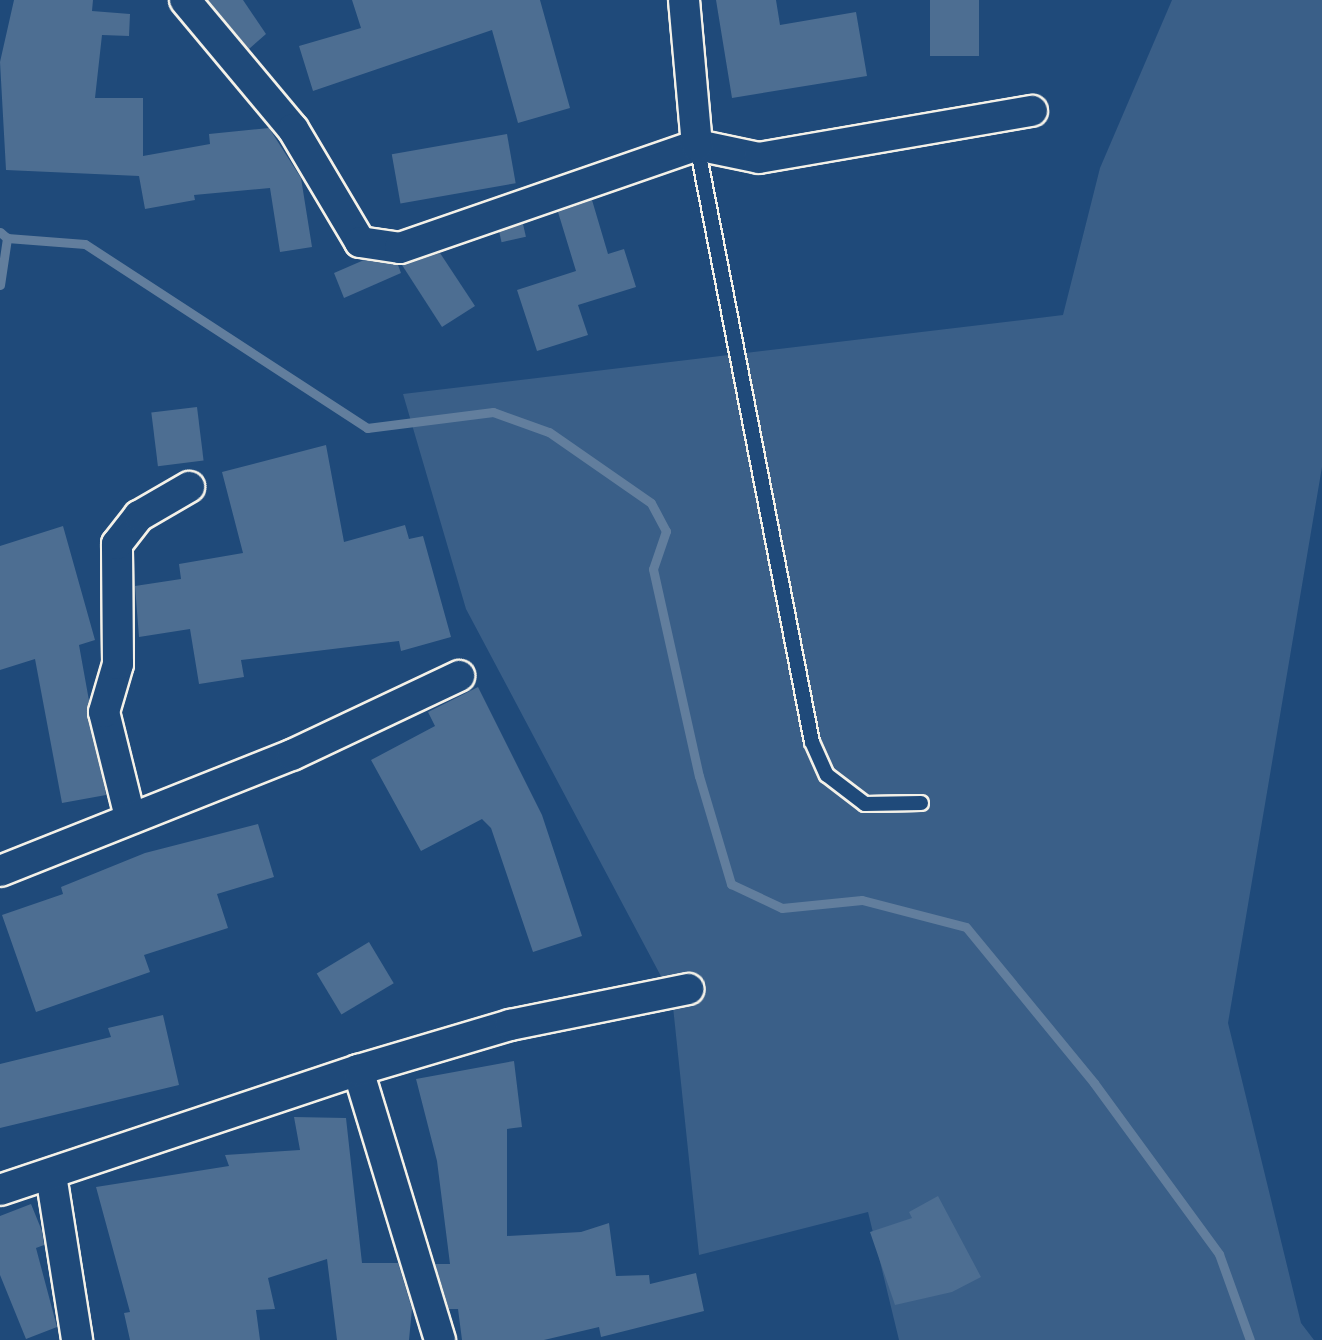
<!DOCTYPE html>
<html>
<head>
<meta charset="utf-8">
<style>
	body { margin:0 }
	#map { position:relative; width:1322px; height:1340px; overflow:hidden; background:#1f4a7a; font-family:"Patrick Hand",sans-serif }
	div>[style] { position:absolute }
	.green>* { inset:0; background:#3a5f88 }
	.stream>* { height:9px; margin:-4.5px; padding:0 4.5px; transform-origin:4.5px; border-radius:4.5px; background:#627e9d }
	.building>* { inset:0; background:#4d6e92; transform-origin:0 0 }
	.roads { filter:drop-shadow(2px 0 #f4f1e8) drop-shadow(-2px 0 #f4f1e8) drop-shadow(0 2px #f4f1e8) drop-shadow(0 -2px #f4f1e8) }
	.lane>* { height:14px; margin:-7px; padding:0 7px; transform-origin:7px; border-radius:7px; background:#1f4a7a }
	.street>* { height:30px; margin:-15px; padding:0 15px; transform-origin:15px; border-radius:15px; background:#1f4a7a }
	span { translate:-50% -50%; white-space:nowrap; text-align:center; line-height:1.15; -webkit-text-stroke:7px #1f4a7a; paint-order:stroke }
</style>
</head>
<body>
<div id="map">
	<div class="green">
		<div style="clip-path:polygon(1172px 0,1322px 0,1322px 467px,1228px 1023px,1301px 1323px,1314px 1340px,899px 1340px,868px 1212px,699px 1255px,672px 997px,466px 609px,403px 394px,1063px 315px,1100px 168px)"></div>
	</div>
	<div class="stream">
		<div style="left:0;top:232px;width:9px;rotate:41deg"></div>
		<div style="left:7px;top:238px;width:78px;rotate:4.4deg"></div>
		<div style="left:85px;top:244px;width:337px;rotate:33.1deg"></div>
		<div style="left:367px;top:428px;width:127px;rotate:-7.2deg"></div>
		<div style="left:493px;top:412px;width:59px;rotate:19.7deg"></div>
		<div style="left:549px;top:432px;width:124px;rotate:34.8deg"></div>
		<div style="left:651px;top:503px;width:32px;rotate:62deg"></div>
		<div style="left:666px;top:531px;width:40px;rotate:108.9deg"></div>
		<div style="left:653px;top:569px;width:212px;rotate:77.5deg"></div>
		<div style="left:699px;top:776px;width:113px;rotate:73.5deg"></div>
		<div style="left:731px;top:884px;width:56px;rotate:25.2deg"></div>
		<div style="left:782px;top:908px;width:80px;rotate:-5.7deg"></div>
		<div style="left:862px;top:900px;width:107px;rotate:14.6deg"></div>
		<div style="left:966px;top:927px;width:202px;rotate:50.6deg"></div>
		<div style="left:1094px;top:1083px;width:212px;rotate:53.8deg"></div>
		<div style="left:1219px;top:1254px;width:91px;rotate:70.2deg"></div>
		<div style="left:0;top:285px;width:48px;rotate:-81.5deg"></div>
	</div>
	<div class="building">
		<div style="clip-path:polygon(14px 0,93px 0,92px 11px,130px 14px,129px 36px,102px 35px,95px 98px,143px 98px,143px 156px,210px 144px,209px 134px,269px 128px,301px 178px,312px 247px,280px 252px,270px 188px,194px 195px,195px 200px,145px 209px,139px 176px,6px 170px,0 62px)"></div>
		<div style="clip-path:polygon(208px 0,243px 0,266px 34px,249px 49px)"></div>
		<div style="clip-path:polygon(352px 0,540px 0,570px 108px,518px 123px,492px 30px,313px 91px,299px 46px,361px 28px)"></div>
		<div style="clip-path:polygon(716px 0,776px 0,780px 25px,856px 12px,867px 76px,732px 98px)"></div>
		<div style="left:930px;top:0;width:49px;height:56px"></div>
		<div style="left:507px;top:134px;width:50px;height:117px;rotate:80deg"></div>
		<div style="clip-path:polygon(592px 200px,608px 254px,624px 249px,636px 287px,578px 305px,588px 335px,537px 351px,517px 290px,576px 271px,558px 212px)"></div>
		<div style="left:523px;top:224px;width:13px;height:25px;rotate:77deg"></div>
		<div style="clip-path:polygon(440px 253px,475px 306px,442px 327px,402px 265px)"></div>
		<div style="clip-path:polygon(364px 260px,398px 265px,401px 273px,344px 298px,334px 273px)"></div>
		<div style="left:197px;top:407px;width:54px;height:46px;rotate:83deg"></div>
		<div style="clip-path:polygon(326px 445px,344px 542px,405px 525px,409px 539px,423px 536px,451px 637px,401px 651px,399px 641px,241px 660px,244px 677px,199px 684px,190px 629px,139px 637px,135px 586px,181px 579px,179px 564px,243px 553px,222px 472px)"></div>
		<div style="clip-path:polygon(63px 526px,95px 640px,79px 645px,106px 795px,62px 803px,35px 659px,0 670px,0 546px)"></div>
		<div style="clip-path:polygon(478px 687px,542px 815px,582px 936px,533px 952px,491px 828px,482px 819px,421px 851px,371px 760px,435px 726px,428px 712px)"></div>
		<div style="clip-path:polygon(258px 824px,274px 877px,217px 894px,228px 928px,144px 955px,150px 972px,36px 1012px,2px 915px,63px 894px,61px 887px,145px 853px)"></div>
		<div style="left:369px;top:942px;width:48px;height:61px;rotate:59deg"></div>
		<div style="clip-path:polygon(163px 1015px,179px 1085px,0 1128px,0 1064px,111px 1037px,108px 1028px)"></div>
		<div style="clip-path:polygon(514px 1061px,522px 1127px,507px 1129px,507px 1236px,581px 1232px,609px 1223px,616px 1276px,649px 1275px,650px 1284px,696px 1273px,704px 1311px,601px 1337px,599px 1327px,544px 1340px,462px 1340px,458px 1309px,449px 1309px,435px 1264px,450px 1264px,437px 1161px,416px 1079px)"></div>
		<div style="clip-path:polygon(294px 1117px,346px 1118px,362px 1263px,398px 1263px,412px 1309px,409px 1340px,337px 1340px,327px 1259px,268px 1278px,275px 1309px,256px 1310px,260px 1340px,130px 1340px,124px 1313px,130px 1312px,96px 1187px,229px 1166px,225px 1155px,300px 1150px)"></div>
		<div style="clip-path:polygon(938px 1196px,981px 1277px,952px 1292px,895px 1305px,870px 1232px,912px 1218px,909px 1212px)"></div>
		<div style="clip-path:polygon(31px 1204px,42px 1231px,44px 1245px,36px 1248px,57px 1327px,26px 1339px,0 1275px,0 1216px)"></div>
	</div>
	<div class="roads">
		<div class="lane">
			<div style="left:697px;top:145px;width:608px;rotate:79.1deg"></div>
			<div style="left:812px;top:742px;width:36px;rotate:66deg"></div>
			<div style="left:827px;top:775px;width:48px;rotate:37.3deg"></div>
			<div style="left:865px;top:804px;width:56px;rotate:-1deg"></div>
		</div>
		<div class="street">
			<div style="left:185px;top:0;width:168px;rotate:50.1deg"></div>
			<div style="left:293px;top:129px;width:131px;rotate:59.3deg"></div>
			<div style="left:360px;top:242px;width:40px;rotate:8.5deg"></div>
			<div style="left:400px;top:248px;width:314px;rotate:-19.1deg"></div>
			<div style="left:697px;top:145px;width:63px;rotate:11.8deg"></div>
			<div style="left:759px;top:158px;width:277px;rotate:-9.8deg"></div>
			<div style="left:684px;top:0;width:146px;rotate:84.9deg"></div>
			<div style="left:130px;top:817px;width:108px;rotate:-103.9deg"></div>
			<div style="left:104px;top:712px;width:50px;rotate:-73.7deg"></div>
			<div style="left:118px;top:664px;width:120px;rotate:-90.5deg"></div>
			<div style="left:117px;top:544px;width:36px;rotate:-52deg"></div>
			<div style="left:139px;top:516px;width:58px;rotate:-30.1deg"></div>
			<div style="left:0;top:871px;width:314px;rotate:-21.7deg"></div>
			<div style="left:292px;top:755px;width:185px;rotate:-25.3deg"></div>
			<div style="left:358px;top:1070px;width:282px;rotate:73.1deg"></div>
			<div style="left:51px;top:1175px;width:167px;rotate:81deg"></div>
			<div style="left:0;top:1190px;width:378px;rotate:-18.5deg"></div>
			<div style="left:358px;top:1070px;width:159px;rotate:-16.5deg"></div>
			<div style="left:510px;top:1025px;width:182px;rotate:-11.4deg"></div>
		</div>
	</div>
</div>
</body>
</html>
